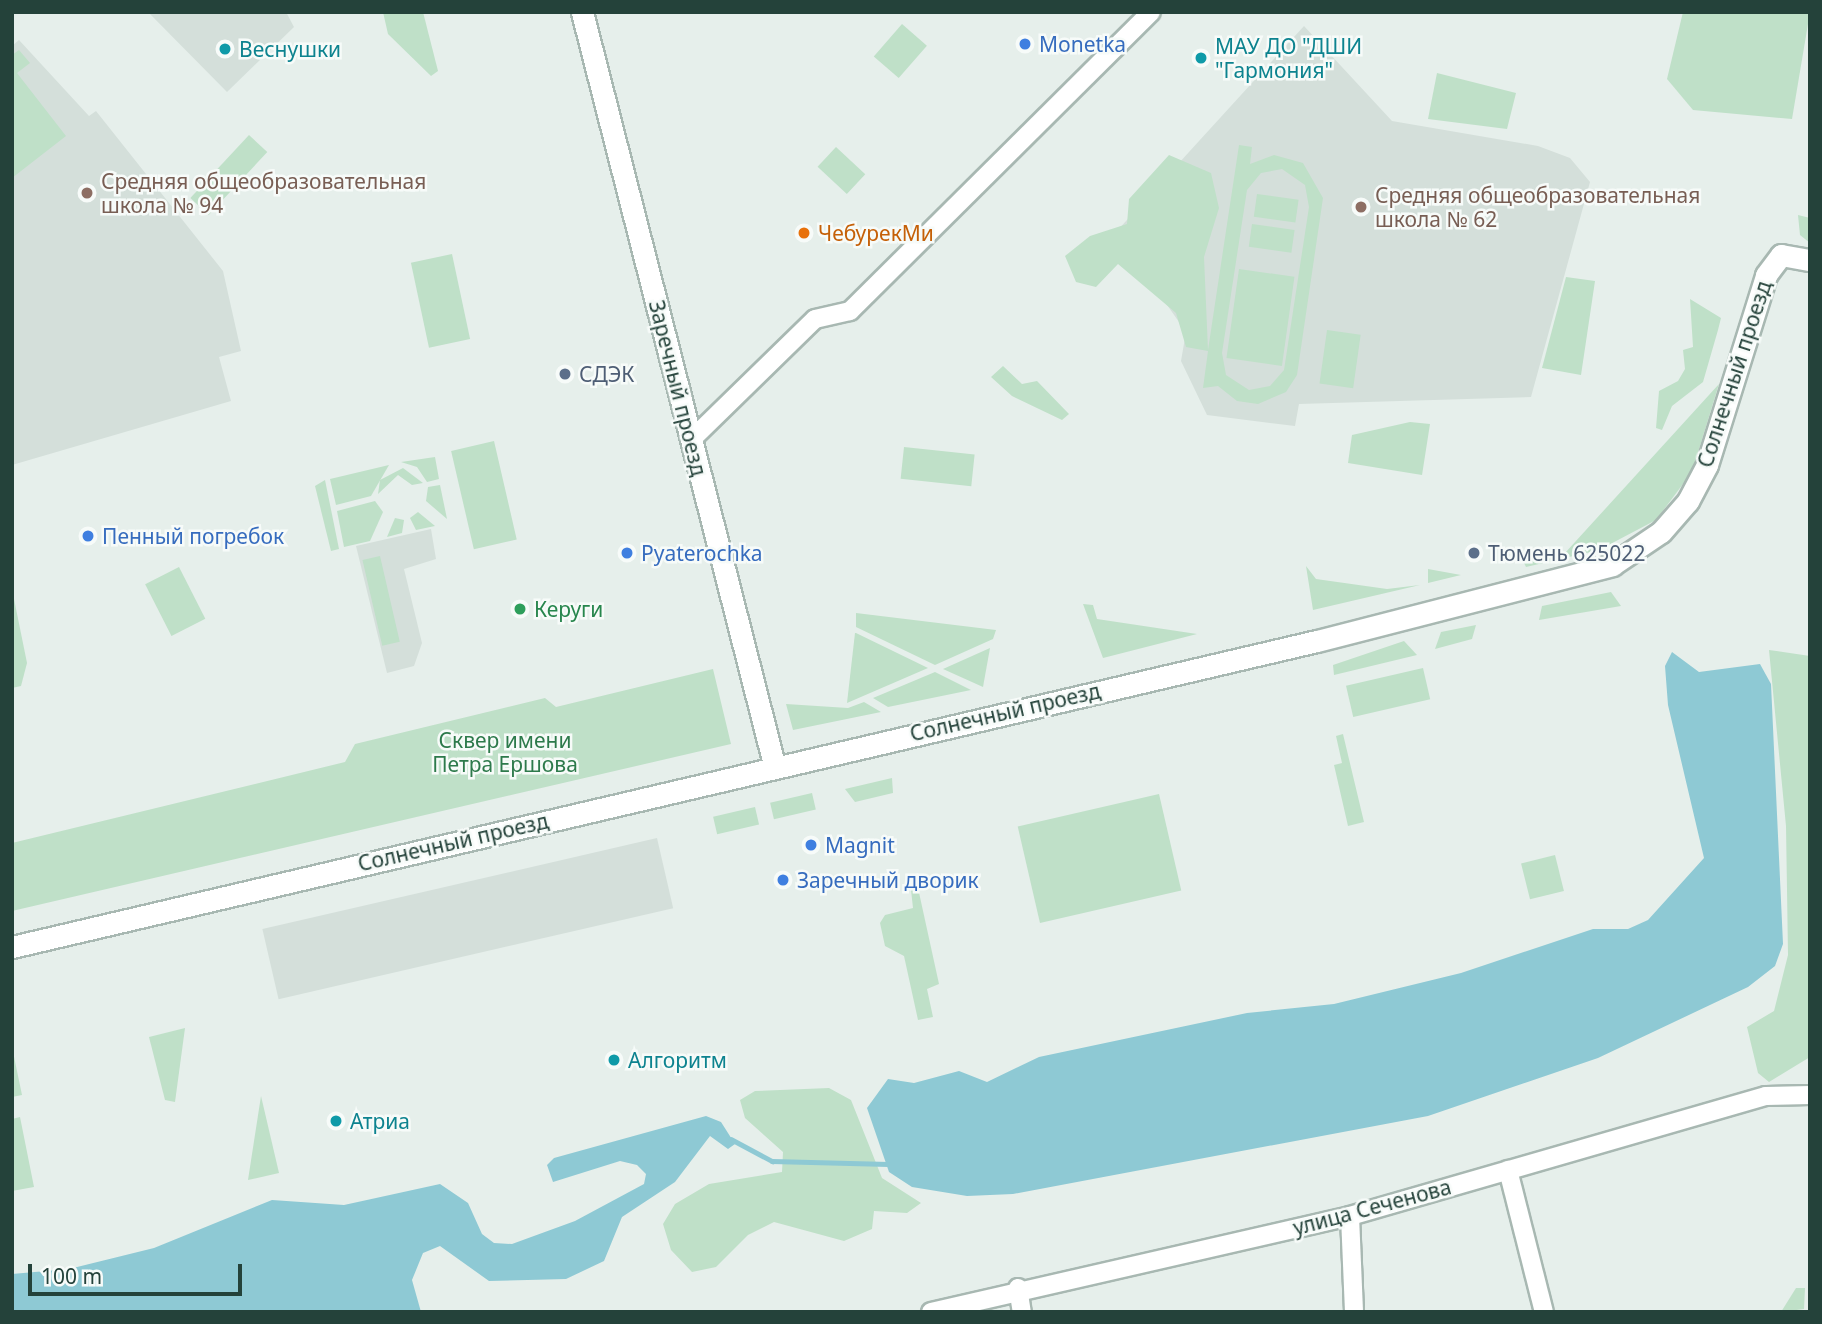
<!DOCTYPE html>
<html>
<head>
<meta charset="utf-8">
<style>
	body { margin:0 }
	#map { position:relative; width:1822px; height:1324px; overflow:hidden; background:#e6efeb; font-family:"Noto Sans",sans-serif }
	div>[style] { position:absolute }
	.built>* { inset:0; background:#d4dfda; transform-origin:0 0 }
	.green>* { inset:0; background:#bfe0c8; transform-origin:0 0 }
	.water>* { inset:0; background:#8ec9d4 }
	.stream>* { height:4.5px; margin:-2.25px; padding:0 2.25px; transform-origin:2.25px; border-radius:2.25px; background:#8ec9d4 }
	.roads { filter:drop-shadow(2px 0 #a8b8b2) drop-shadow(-2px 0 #a8b8b2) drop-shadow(0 2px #a8b8b2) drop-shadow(0 -2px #a8b8b2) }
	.street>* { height:18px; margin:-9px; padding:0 9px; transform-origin:9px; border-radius:9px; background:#fff }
	.secondary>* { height:21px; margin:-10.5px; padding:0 10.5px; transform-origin:10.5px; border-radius:10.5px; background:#fff }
	.dots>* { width:19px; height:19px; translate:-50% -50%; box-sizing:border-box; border:4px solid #f7fbf9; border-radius:50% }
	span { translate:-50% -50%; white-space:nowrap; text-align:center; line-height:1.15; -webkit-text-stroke:5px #f7fbf9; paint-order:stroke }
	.shop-label { font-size:21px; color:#366cbe }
	.left { translate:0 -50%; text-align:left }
	.culture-label { font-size:21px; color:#0d838f }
	.education-label { font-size:21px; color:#785e54 }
	.food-label { font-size:21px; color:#c56008 }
	.service-label { font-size:21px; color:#4e5e75 }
	.street-label { font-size:21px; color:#24423a }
	.leisure-label { font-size:21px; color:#27864d }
	.park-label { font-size:21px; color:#2d7a4b }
	.frame { position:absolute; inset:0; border:14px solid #24423a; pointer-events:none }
	.scale { position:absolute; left:28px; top:1264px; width:214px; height:32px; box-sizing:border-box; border:4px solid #24423a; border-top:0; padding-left:9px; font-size:21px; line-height:24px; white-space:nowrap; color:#24423a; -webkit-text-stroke:5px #f7fbf9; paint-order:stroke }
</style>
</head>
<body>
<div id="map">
	<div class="built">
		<div style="clip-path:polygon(148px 12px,286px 12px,294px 27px,227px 92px)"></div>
		<div style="clip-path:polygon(1304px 26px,1392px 121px,1538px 146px,1570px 158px,1590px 182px,1531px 397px,1299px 404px,1295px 426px,1207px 415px,1181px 361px,1186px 332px,1116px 232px)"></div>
		<div style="clip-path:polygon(19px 40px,89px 116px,96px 111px,223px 271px,241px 351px,219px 357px,231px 401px,12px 465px,12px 46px)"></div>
		<div style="clip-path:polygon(431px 529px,436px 559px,404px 569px,422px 643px,414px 666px,387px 673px,356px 546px)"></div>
		<div style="left:657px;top:838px;width:72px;height:405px;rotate:77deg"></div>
	</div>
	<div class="green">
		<div style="clip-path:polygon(383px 12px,423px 12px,438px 71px,431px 76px,388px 34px)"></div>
		<div style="clip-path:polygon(1683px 12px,1810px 12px,1792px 119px,1693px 110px,1667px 79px)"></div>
		<div style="left:902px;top:24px;width:33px;height:43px;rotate:41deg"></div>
		<div style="clip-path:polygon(19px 50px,30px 63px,17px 73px,66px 136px,12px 178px,12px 55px)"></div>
		<div style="clip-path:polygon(1437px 73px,1516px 93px,1507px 129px,1428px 119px)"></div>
		<div style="left:249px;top:135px;width:25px;height:86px;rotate:43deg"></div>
		<div style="clip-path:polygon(evenodd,1239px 145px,1252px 147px,1250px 164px,1274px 155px,1303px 163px,1323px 198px,1297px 375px,1286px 392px,1258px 404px,1237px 401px,1218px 386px,1203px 388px,1208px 351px,1186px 347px,1176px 313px,1118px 264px,1096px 287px,1076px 282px,1065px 256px,1090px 236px,1127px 224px,1129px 199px,1169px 155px,1211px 173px,1219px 208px,1204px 257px,1208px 350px,1239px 145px,1282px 169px,1305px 185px,1309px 207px,1284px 370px,1270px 386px,1249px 390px,1226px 375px,1222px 353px,1247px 190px,1261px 173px,1282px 169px)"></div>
		<div style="left:836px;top:147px;width:40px;height:27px;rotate:43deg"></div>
		<div style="left:1257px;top:194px;width:42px;height:23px;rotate:8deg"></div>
		<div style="clip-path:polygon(1798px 215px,1810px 218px,1810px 243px,1800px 235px)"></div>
		<div style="left:1252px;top:224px;width:43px;height:23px;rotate:8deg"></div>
		<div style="left:452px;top:254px;width:87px;height:42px;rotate:78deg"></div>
		<div style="left:1239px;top:269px;width:56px;height:90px;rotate:8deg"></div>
		<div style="clip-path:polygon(1566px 277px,1595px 281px,1581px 375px,1542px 368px)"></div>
		<div style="clip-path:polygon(1690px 299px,1721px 318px,1718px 330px,1703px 382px,1672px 406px,1662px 430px,1656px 428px,1659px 391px,1678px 381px,1685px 369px,1683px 350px,1693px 347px)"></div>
		<div style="left:1327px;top:330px;width:34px;height:54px;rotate:8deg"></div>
		<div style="clip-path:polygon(1003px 366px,1022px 384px,1037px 381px,1069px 414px,1062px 420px,1012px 396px,991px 377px)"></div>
		<div style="clip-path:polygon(1719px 384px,1692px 472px,1656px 520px,1599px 550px,1526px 567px,1524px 563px,1565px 553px)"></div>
		<div style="clip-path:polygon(1410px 422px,1430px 424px,1422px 475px,1348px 463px,1352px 435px)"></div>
		<div style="left:494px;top:441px;width:101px;height:44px;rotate:77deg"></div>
		<div style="left:904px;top:447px;width:71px;height:32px;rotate:6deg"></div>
		<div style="clip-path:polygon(435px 457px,439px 479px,427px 482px,417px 467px,401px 462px)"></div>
		<div style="clip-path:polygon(389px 465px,371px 496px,336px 505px,330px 479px)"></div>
		<div style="clip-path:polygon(403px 468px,423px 483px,412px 485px,398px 475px,378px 494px,380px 480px)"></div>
		<div style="clip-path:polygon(325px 480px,339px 549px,331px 551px,315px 486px)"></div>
		<div style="clip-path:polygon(440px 485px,447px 519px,426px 501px,428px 487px)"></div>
		<div style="clip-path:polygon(375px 501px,383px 512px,370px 541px,344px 547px,337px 511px)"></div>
		<div style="clip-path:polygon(418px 512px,435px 526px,416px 530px,410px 518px)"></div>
		<div style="clip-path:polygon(395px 518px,404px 520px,402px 533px,387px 537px)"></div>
		<div style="left:380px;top:556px;width:88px;height:18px;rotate:77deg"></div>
		<div style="clip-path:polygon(1306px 566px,1316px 579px,1387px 589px,1420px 585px,1313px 610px)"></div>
		<div style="left:179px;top:567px;width:58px;height:38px;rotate:63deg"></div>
		<div style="clip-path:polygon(1428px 569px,1461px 575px,1428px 583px)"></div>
		<div style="clip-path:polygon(1611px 592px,1621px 606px,1539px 620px,1542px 606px)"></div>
		<div style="clip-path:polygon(14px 599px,27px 663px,21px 686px,12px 688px)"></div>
		<div style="clip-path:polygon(1083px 604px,1093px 605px,1097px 619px,1197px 634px,1103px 658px)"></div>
		<div style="clip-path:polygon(856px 613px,996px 630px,993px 639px,935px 665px,856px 627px)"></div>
		<div style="clip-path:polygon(1476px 625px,1472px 639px,1435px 649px,1441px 632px)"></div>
		<div style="clip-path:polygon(855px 633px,856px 633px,928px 668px,847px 703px)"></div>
		<div style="clip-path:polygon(1404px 641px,1417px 655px,1334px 675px,1333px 665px)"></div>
		<div style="clip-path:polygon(990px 648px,983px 687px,943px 669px)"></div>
		<div style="clip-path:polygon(1769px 650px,1810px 656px,1810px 1057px,1769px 1082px,1758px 1073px,1747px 1027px,1774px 1011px,1788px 955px,1786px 826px)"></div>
		<div style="left:1423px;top:668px;width:32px;height:79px;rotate:77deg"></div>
		<div style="clip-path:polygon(713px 669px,731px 744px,12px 911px,12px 843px,345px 762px,355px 744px,545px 698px,556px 707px)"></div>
		<div style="clip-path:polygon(935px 672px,971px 690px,888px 707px,873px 698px)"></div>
		<div style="clip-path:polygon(864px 702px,881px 712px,793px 730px,786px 704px,848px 708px)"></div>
		<div style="clip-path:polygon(1343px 734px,1364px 822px,1348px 826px,1334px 765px,1342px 763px,1336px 736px)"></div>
		<div style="clip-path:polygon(892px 778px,893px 793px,855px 802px,845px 789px)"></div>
		<div style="left:812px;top:793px;width:17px;height:43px;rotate:77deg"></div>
		<div style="left:1159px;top:794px;width:99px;height:145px;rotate:77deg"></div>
		<div style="left:755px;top:807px;width:18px;height:43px;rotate:77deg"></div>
		<div style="left:1555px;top:855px;width:37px;height:35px;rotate:76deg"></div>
		<div style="clip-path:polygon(918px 888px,939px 984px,927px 989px,933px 1017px,918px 1020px,904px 956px,885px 946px,880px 923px,885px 915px,913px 908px,911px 890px)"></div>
		<div style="clip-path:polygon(185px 1028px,175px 1102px,165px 1100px,149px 1037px)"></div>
		<div style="clip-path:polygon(12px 1047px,22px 1095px,12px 1097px)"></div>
		<div style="clip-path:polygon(829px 1088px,851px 1100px,882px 1178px,921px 1203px,907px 1213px,874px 1211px,872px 1229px,844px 1241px,774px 1222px,748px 1235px,716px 1267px,692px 1272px,671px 1250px,663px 1224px,675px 1204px,709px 1184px,782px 1172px,783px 1152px,745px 1118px,740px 1100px,755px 1091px)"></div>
		<div style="clip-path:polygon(261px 1096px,279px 1173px,248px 1180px)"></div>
		<div style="clip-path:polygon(20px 1117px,34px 1187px,12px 1191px,12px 1119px)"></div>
		<div style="clip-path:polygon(1796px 1288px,1805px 1288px,1804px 1309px,1781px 1312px)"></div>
	</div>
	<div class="water">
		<div style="clip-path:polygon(1672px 652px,1699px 672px,1760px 664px,1771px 684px,1783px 944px,1775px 966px,1748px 987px,1598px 1058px,1428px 1116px,1013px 1194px,967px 1196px,912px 1187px,889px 1172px,867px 1108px,888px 1079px,914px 1083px,959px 1071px,987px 1082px,1039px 1057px,1247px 1013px,1334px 1004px,1461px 973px,1593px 929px,1628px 929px,1648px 920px,1704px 858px,1668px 705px,1665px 666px)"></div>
		<div style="clip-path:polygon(706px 1116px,721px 1122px,735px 1144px,728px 1149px,710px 1136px,675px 1182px,622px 1217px,604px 1261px,566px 1279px,489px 1281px,440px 1246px,423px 1253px,412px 1280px,421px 1312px,12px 1312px,12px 1274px,69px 1269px,154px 1248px,272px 1200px,344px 1205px,440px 1184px,468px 1203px,482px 1234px,494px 1243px,512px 1244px,575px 1221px,644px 1184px,646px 1174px,637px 1165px,620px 1161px,553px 1182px,547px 1165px,554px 1158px)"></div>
	</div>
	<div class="stream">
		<div style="left:731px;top:1139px;width:47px;rotate:28.2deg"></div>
		<div style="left:772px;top:1161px;width:116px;rotate:1.5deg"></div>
	</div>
	<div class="roads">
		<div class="street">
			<div style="left:691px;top:440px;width:173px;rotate:-44.3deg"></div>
			<div style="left:815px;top:319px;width:36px;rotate:-13deg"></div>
			<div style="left:850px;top:311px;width:424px;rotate:-44.8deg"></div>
			<div style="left:1508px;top:1170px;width:146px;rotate:75.8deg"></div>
			<div style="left:1350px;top:1216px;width:96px;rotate:87.6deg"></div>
			<div style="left:1018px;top:1288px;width:24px;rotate:81deg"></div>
			<div style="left:931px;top:1312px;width:430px;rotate:-12.9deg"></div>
			<div style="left:1350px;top:1216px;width:433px;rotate:-16.1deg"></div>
			<div style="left:1766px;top:1096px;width:44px;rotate:-1.3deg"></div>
		</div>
		<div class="secondary">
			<div style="left:582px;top:12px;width:776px;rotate:75.68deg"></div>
			<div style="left:12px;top:947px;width:1340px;rotate:-13.2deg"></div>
			<div style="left:1317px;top:641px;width:305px;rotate:-14.4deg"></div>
			<div style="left:1612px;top:565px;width:59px;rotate:-34deg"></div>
			<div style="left:1661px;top:532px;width:41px;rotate:-48.9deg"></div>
			<div style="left:1688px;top:501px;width:41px;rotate:-62.2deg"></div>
			<div style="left:1707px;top:465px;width:199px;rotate:-72.7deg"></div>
			<div style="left:1766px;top:275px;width:25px;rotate:-53deg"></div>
			<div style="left:1781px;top:255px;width:29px;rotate:10deg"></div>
		</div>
	</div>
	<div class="dots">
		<div style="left:1025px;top:44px;background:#3f7fe0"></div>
		<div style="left:225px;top:49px;background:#0f9aa8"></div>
		<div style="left:1201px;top:58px;background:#0f9aa8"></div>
		<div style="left:87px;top:193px;background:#8d6e63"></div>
		<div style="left:1361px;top:207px;background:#8d6e63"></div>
		<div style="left:804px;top:233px;background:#e8710a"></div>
		<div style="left:565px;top:374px;background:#5c6f8a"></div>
		<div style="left:88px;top:536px;background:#3f7fe0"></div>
		<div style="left:627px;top:553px;background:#3f7fe0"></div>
		<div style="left:1474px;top:553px;background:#5c6f8a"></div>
		<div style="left:520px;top:609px;background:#2e9e5b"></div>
		<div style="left:811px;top:845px;background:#3f7fe0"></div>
		<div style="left:783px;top:880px;background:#3f7fe0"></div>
		<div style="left:614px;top:1060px;background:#0f9aa8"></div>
		<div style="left:336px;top:1121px;background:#0f9aa8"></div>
	</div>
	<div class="shop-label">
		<span class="left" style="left:1039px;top:44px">Monetka</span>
		<span class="left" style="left:102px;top:536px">Пенный погребок</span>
		<span class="left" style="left:641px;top:553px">Pyaterochka</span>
		<span class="left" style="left:825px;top:845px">Magnit</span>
		<span class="left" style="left:797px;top:880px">Заречный дворик</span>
	</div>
	<div class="culture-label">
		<span class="left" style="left:1215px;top:58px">МАУ ДО "ДШИ<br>"Гармония"</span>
		<span class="left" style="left:239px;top:49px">Веснушки</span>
		<span class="left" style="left:628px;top:1060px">Алгоритм</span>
		<span class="left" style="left:350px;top:1121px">Атриа</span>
	</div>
	<div class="education-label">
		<span class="left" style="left:101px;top:193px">Средняя общеобразовательная<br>школа № 94</span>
		<span class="left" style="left:1375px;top:207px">Средняя общеобразовательная<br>школа № 62</span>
	</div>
	<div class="food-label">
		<span class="left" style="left:818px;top:233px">ЧебурекМи</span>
	</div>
	<div class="service-label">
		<span class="left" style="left:579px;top:374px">СДЭК</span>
		<span class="left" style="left:1488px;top:553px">Тюмень 625022</span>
	</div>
	<div class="street-label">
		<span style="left:1734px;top:374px;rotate:-72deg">Солнечный проезд</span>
		<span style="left:678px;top:388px;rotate:76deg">Заречный проезд</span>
		<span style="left:1005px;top:712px;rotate:-13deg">Солнечный проезд</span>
		<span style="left:453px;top:842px;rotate:-13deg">Солнечный проезд</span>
		<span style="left:1372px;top:1207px;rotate:-15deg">улица Сеченова</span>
	</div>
	<div class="leisure-label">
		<span class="left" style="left:534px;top:609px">Керуги</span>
	</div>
	<div class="park-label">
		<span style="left:505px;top:752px">Сквер имени<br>Петра Ершова</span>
	</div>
	<div class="frame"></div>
	<div class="scale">100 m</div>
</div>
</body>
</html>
